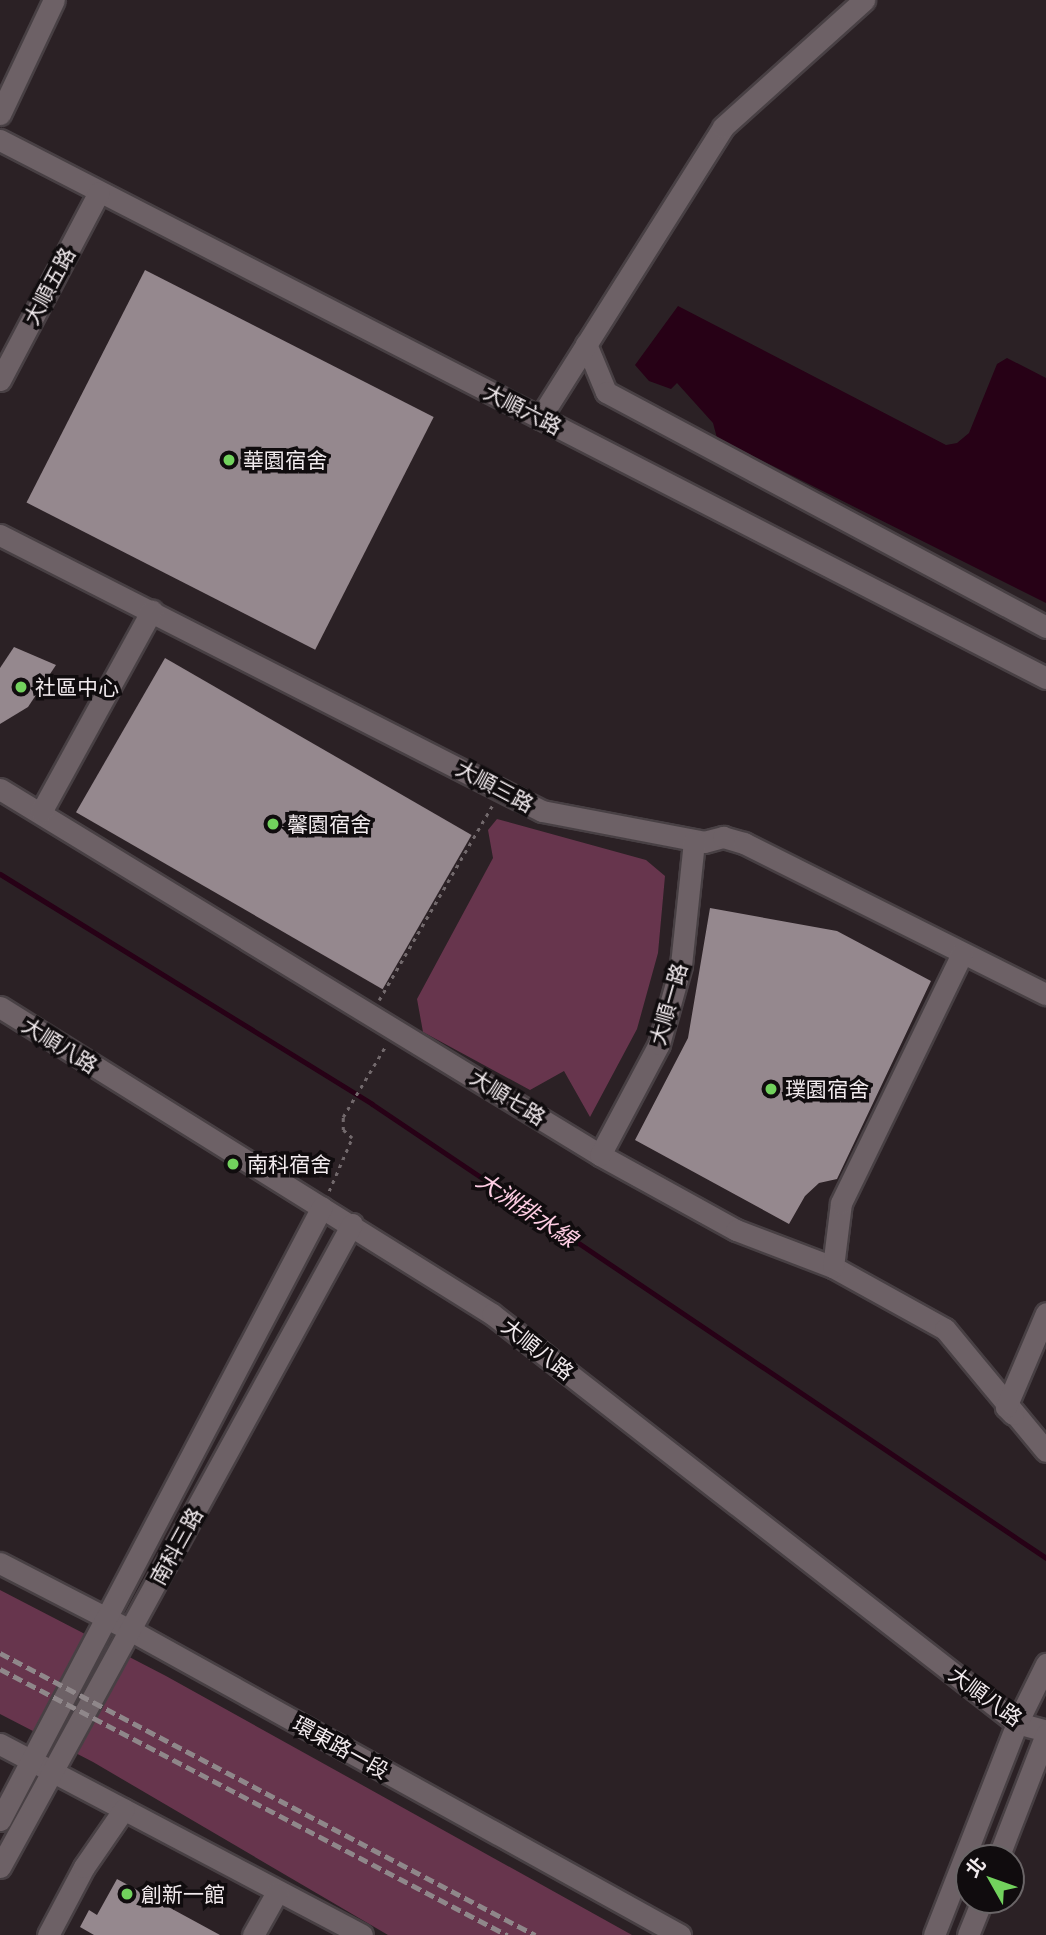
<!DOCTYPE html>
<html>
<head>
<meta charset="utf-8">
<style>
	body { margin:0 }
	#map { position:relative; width:1046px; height:1935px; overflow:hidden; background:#2b2125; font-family:"Golos Text","Noto Sans TC",sans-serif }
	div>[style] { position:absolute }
	.green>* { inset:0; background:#67354d }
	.water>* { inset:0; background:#270116 }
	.stream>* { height:5px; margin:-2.5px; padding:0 2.5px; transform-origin:2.5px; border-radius:2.5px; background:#270116 }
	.building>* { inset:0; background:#95888e; transform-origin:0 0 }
	.path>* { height:2.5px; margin-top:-1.25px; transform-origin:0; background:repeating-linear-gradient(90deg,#72696c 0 3.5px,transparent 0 8.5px) }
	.roads { filter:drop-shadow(2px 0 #484044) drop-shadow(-2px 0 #484044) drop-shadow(0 2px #484044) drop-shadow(0 -2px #484044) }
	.minor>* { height:21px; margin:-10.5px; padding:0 10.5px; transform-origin:10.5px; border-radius:10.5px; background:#6d6166 }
	.rail>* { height:5px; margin-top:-2.5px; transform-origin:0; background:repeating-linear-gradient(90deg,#8f878a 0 10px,transparent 0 15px) }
	.dots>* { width:19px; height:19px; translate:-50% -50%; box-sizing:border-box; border:4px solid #100c0e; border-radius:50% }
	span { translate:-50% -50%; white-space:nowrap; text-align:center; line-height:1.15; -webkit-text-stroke:7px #100c0e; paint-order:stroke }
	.street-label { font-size:21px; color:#f1eaed }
	.poi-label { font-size:21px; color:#f1eaed }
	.left { translate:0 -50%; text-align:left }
	.water-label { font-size:23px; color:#ffcee4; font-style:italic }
	.north { position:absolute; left:955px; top:1844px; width:70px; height:70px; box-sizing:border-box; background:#100c0e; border:2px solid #6a6567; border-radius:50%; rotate:310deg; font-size:19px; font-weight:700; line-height:28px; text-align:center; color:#f1eaed }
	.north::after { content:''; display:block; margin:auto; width:24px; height:32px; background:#72d25d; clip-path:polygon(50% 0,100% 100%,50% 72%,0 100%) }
</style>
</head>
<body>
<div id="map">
	<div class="green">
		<div style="clip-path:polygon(497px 819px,646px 860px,665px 876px,658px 953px,637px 1029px,590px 1117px,564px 1071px,530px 1090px,423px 1032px,417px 999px,493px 858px,488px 830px)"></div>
		<div style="clip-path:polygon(0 1590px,166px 1676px,632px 1935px,388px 1935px,93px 1762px,0 1714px)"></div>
	</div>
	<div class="water">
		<div style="clip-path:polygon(678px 306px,946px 445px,957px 443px,969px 433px,997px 364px,1007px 358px,1046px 378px,1046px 603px,717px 438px,713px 423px,677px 383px,671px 389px,649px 381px,635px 365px)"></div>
	</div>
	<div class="stream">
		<div style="left:0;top:874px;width:437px;rotate:31.7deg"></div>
		<div style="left:372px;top:1104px;width:813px;rotate:33.96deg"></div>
	</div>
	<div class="building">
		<div style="left:145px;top:270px;width:324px;height:261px;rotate:27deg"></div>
		<div style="clip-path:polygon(14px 647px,56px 665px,28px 707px,0 724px,0 668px)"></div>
		<div style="left:165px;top:658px;width:354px;height:178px;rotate:30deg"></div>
		<div style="clip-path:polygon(710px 908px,837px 931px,931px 981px,837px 1179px,819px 1183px,805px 1196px,789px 1224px,635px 1140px,688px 1038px)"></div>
		<div style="clip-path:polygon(117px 1879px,220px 1935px,94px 1935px,80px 1927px,89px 1910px,97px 1915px)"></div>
	</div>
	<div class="path">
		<div style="left:379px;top:1000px;width:225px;rotate:-59.8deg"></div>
		<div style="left:329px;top:1191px;width:58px;rotate:-66.5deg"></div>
		<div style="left:352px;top:1138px;width:12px;rotate:-138deg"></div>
		<div style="left:343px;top:1130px;width:13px;rotate:-90deg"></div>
		<div style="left:343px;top:1117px;width:82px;rotate:-59deg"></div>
	</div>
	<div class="roads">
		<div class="minor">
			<div style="left:0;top:114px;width:126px;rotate:-64.7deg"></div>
			<div style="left:0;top:140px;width:1176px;rotate:27.22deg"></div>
			<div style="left:586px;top:344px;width:52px;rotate:67.4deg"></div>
			<div style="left:606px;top:392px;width:499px;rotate:28.1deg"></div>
			<div style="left:0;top:380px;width:212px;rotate:-62.2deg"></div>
			<div style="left:540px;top:418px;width:344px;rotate:-57.8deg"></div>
			<div style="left:723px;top:127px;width:190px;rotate:-42deg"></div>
			<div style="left:0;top:535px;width:608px;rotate:26.99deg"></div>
			<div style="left:542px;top:811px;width:165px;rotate:10.8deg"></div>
			<div style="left:704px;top:842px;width:20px;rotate:-15deg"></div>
			<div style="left:723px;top:837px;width:22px;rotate:16deg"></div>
			<div style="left:744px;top:843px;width:338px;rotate:26.6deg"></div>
			<div style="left:0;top:789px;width:703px;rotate:31.38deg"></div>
			<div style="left:600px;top:1155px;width:155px;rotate:28.9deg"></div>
			<div style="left:736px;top:1230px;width:104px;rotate:20.9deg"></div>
			<div style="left:833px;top:1267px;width:128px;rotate:29deg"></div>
			<div style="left:945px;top:1329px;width:158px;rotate:50.4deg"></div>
			<div style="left:41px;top:812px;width:230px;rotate:-61.2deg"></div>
			<div style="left:0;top:1007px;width:580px;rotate:31.96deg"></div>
			<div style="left:492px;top:1314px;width:666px;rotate:37.92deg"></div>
			<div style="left:1017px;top:1723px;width:30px;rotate:15deg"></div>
			<div style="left:600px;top:1155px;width:126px;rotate:-62deg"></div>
			<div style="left:659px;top:1044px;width:82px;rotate:-74.4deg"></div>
			<div style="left:681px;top:965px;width:125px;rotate:-84deg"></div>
			<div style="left:833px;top:1267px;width:64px;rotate:-82.9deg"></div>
			<div style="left:841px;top:1203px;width:277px;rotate:-64.1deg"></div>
			<div style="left:1013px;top:1414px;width:10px;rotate:-135deg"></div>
			<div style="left:1006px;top:1407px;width:102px;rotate:-66.9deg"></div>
			<div style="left:0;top:1563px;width:146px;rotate:27.3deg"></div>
			<div style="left:130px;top:1630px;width:629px;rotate:29.01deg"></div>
			<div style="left:0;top:1744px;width:409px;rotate:27.8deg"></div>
			<div style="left:0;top:1820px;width:692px;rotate:-62.29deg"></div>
			<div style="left:998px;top:1858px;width:133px;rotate:-68.8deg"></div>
			<div style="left:0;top:1867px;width:733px;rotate:-61.3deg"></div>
			<div style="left:48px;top:1935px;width:77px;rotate:-62.1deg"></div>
			<div style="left:84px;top:1867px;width:70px;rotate:-55.4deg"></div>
			<div style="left:253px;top:1935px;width:49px;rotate:-60.8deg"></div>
			<div style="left:934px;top:1935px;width:228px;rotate:-68.6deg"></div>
			<div style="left:1017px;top:1723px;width:66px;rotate:-63.8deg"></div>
			<div style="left:968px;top:1935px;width:38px;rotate:-68deg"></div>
		</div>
	</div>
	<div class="rail">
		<div style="left:0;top:1653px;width:605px;rotate:27.79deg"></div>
		<div style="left:0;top:1669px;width:573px;rotate:27.68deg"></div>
	</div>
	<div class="dots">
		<div style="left:229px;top:460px;background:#72d25d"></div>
		<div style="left:21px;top:687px;background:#72d25d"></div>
		<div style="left:273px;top:824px;background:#72d25d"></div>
		<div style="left:771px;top:1089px;background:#72d25d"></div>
		<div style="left:233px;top:1164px;background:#72d25d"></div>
		<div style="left:127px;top:1894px;background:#72d25d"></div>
	</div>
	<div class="street-label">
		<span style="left:49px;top:286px;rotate:-62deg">大順五路</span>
		<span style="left:523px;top:409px;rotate:27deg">大順六路</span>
		<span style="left:495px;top:786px;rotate:28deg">大順三路</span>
		<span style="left:668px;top:1004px;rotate:-74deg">大順一路</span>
		<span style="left:60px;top:1045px;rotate:32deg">大順八路</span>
		<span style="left:508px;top:1097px;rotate:32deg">大順七路</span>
		<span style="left:538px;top:1349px;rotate:38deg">大順八路</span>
		<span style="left:176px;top:1546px;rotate:-61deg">南科三路</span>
		<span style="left:986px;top:1696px;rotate:36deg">大順八路</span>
		<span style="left:341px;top:1747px;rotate:29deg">環東路一段</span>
	</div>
	<div class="poi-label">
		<span class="left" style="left:243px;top:460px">華園宿舍</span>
		<span class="left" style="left:35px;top:687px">社區中心</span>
		<span class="left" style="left:287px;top:824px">馨園宿舍</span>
		<span class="left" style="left:785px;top:1089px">璞園宿舍</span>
		<span class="left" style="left:247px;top:1164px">南科宿舍</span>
		<span class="left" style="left:141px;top:1894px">創新一館</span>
	</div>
	<div class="water-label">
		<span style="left:527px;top:1209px;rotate:34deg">大洲排水線</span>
	</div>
	<div class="north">北</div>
</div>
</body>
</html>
